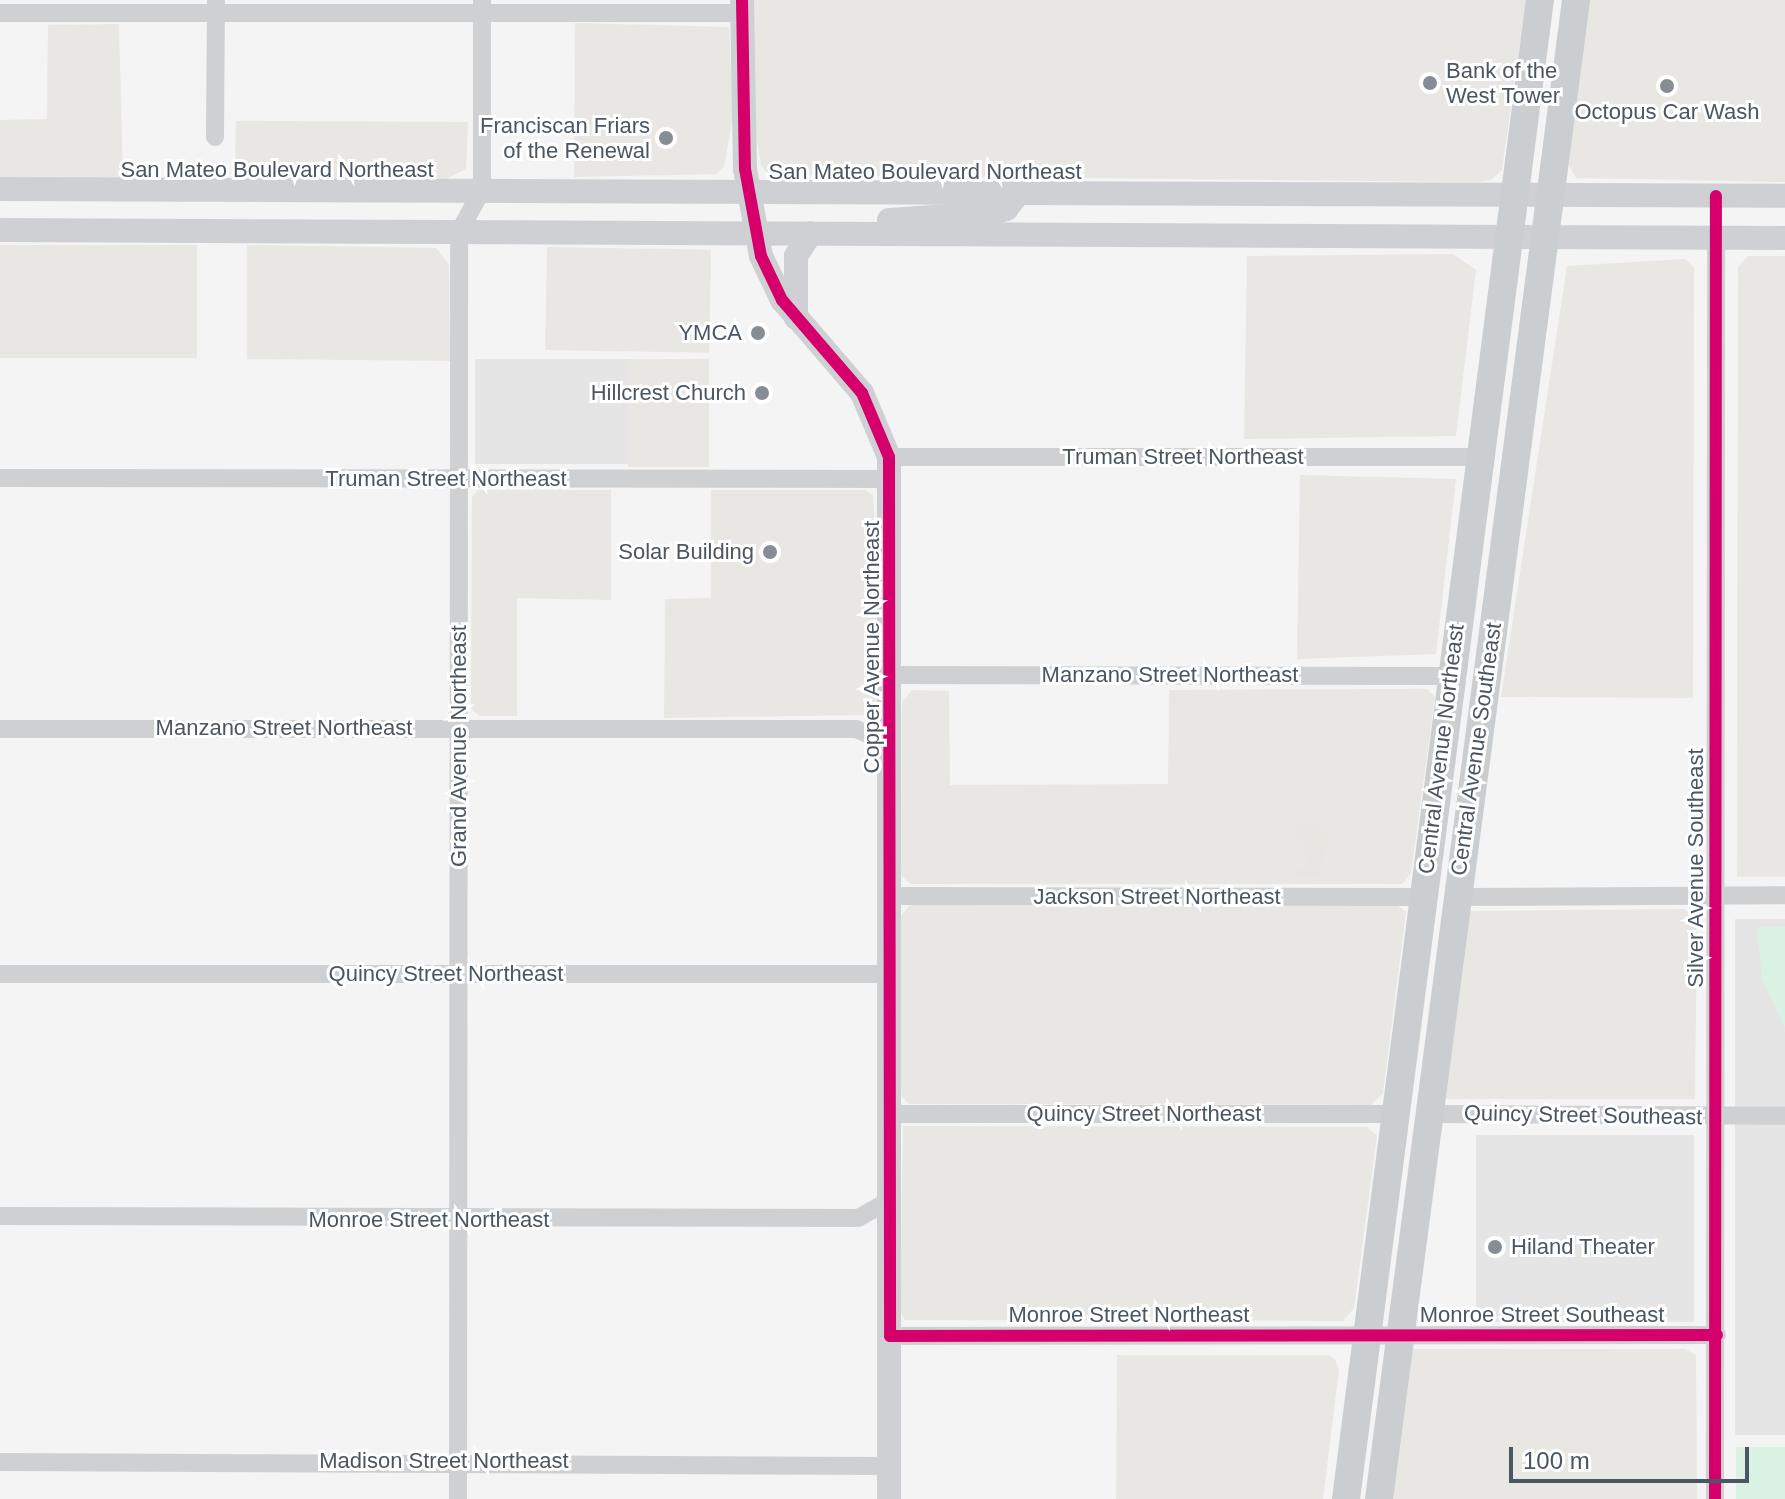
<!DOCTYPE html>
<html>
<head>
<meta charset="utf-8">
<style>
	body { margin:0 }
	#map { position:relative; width:1785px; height:1499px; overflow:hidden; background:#f4f4f4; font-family:Helvetica,sans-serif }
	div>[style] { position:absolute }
	.commercial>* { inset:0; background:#e8e7e3; transform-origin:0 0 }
	.education>* { inset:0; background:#e6e5e6; transform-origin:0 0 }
	.green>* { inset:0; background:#d9f2e3; transform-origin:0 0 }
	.sand>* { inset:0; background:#e7e6e1 }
	.street>* { height:18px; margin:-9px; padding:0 9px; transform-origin:9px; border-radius:9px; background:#ced0d2 }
	.secondary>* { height:24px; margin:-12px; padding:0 12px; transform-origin:12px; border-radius:12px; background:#ced0d4 }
	.primary>* { height:28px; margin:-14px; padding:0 14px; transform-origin:14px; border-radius:14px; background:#caced1 }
	.cycleway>* { height:12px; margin:-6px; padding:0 6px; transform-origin:6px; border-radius:6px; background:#d6006c }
	.dots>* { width:22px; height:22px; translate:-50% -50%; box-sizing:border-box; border:4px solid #fff; border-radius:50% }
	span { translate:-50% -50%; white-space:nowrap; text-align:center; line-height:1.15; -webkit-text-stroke:6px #fff; paint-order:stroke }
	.poi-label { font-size:22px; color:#4a5661 }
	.left { translate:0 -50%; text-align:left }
	.right { translate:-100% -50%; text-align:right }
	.street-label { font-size:22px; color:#4a5661 }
	.scale { position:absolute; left:1509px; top:1447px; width:240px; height:36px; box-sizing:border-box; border:4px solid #4a5661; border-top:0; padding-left:10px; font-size:24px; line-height:28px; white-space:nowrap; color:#4a5661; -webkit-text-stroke:6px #fff; paint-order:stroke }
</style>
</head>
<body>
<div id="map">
	<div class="commercial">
		<div style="clip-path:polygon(754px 0,1526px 0,1502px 170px,1491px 180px,1477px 182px,770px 175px,761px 166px,753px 117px)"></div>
		<div style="clip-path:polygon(1588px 0,1785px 0,1785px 182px,1576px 178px,1567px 162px)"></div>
		<div style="clip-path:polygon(575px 23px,729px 27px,733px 117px,724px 167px,717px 174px,574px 177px)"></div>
		<div style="clip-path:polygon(119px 24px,123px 178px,0 178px,0 120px,47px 119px,48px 25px)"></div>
		<div style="clip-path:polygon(236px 121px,468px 122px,466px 169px,446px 179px,235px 177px)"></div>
		<div style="left:0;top:245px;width:197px;height:113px"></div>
		<div style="clip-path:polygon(247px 245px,436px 248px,449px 264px,450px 361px,247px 359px)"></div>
		<div style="left:547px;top:247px;width:164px;height:103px;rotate:1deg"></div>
		<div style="clip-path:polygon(1453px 254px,1476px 270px,1456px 436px,1244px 439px,1247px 256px)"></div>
		<div style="clip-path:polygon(1748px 256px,1785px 256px,1785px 877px,1737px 877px,1738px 267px)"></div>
		<div style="clip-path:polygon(1685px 259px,1694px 267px,1693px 698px,1501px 697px,1567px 266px)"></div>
		<div style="left:709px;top:359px;width:108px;height:81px;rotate:90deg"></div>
		<div style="clip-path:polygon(1300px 475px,1456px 479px,1436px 654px,1297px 659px)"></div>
		<div style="clip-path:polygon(478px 490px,611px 490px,611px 600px,517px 598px,517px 716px,479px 716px,471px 708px,472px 497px)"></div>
		<div style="clip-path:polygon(711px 490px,865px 490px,873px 495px,880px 592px,876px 715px,664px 718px,665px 599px,711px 598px)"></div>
		<div style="clip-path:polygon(1427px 689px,1435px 697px,1411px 873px,1402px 884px,910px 884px,901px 875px,902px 702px,912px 690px,949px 691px,950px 785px,1168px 784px,1169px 690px)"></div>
		<div style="clip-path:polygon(910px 905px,1398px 906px,1406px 912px,1383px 1093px,1371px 1105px,909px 1104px,901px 1095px,901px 916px)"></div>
		<div style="clip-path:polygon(1684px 909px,1697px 919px,1695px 1099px,1444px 1099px,1468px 911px)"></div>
		<div style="clip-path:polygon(903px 1126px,1367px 1127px,1377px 1136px,1354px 1308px,1343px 1321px,905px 1320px,900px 1311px)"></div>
		<div style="clip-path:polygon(1408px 1349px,1685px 1349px,1696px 1355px,1697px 1499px,1386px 1499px)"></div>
		<div style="clip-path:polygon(1117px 1355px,1327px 1355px,1335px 1359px,1339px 1370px,1323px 1499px,1116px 1499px)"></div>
	</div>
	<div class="education">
		<div style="left:475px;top:359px;width:153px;height:105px"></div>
		<div style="left:1785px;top:919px;width:516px;height:50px;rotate:90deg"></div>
		<div style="left:1476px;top:1135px;width:218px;height:187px"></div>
	</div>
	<div class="green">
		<div style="clip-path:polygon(1757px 927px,1785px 927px,1785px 1028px,1762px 978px)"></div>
		<div style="left:1736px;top:1447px;width:49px;height:52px"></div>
	</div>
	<div class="sand">
		<div style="clip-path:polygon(1317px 823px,1327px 833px,1320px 877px,1295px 877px,1292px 869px,1307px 868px,1306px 838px,1294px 837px,1293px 832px,1300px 824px,1314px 829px)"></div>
	</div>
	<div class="street">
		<div style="left:0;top:13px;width:742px"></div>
		<div style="left:215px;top:137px;width:137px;rotate:-89.6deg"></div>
		<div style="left:889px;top:457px;width:588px"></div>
		<div style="left:0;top:478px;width:891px;rotate:0.06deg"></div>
		<div style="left:891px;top:675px;width:558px;rotate:0.1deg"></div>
		<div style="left:0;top:729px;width:856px"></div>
		<div style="left:856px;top:729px;width:38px;rotate:23deg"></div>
		<div style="left:891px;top:896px;width:532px;rotate:0.11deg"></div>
		<div style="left:1456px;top:897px;width:329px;rotate:-0.3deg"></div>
		<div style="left:0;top:974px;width:891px"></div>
		<div style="left:891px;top:1114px;width:505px"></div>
		<div style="left:1429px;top:1114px;width:356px;rotate:0.3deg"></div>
		<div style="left:0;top:1216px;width:858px;rotate:0.13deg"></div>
		<div style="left:858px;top:1218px;width:37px;rotate:-29deg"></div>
		<div style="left:890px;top:1336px;width:827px;rotate:-0.07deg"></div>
		<div style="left:0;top:1462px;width:889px;rotate:0.26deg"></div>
		<div style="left:458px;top:1499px;width:1267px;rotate:-89.95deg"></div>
		<div style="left:459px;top:232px;width:48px;rotate:-61.3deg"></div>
		<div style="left:482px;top:190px;width:190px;rotate:-90deg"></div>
		<div style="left:1715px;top:1499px;width:1261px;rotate:-89.95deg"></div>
	</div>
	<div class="secondary">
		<div style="left:742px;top:0;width:169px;rotate:89deg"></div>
		<div style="left:745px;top:169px;width:88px;rotate:79.6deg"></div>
		<div style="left:761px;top:256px;width:49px;rotate:64.5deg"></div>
		<div style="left:782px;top:300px;width:123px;rotate:49.3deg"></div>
		<div style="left:862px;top:393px;width:69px;rotate:67.1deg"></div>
		<div style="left:889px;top:457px;width:1042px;rotate:90deg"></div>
		<div style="left:0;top:189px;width:1785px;rotate:0.22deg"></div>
		<div style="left:889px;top:220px;width:103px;rotate:-3.9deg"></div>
		<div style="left:992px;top:213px;width:15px;rotate:-16deg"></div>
		<div style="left:1006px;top:209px;width:21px;rotate:-51deg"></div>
		<div style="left:0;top:230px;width:1785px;rotate:0.26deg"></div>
		<div style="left:796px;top:318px;width:62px;rotate:-90deg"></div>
		<div style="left:796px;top:256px;width:27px;rotate:-57deg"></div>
	</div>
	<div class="primary">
		<div style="left:1346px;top:1499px;width:1512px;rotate:-82.63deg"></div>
		<div style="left:1379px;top:1499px;width:1512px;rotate:-82.51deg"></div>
	</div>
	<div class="cycleway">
		<div style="left:742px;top:0;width:169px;rotate:89deg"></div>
		<div style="left:745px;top:169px;width:88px;rotate:79.6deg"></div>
		<div style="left:761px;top:256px;width:49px;rotate:64.5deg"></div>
		<div style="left:782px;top:300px;width:123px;rotate:49.3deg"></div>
		<div style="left:862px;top:393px;width:69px;rotate:67.1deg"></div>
		<div style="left:889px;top:457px;width:879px;rotate:89.93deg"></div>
		<div style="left:890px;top:1336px;width:827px;rotate:-0.07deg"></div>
		<div style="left:1715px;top:1499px;width:1303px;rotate:-89.96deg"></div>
	</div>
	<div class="dots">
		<div style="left:1430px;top:83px;background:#868d94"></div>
		<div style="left:1667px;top:86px;background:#868d94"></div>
		<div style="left:666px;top:138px;background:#868d94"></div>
		<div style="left:758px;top:333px;background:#868d94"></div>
		<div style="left:762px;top:393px;background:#868d94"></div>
		<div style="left:770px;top:552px;background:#868d94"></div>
		<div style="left:1495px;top:1247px;background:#868d94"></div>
	</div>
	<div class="poi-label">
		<span class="left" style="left:1446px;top:83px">Bank of the<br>West Tower</span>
		<span style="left:1667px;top:112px">Octopus Car Wash</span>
		<span class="right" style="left:650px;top:138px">Franciscan Friars<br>of the Renewal</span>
		<span class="right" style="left:742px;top:333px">YMCA</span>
		<span class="right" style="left:746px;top:393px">Hillcrest Church</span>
		<span class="right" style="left:754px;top:552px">Solar Building</span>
		<span class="left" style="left:1511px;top:1247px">Hiland Theater</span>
	</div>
	<div class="street-label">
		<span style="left:277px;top:170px">San Mateo Boulevard Northeast</span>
		<span style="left:925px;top:172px">San Mateo Boulevard Northeast</span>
		<span style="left:1183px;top:457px">Truman Street Northeast</span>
		<span style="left:446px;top:479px">Truman Street Northeast</span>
		<span style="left:872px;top:647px;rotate:-90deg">Copper Avenue Northeast</span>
		<span style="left:1170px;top:675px">Manzano Street Northeast</span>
		<span style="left:284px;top:728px">Manzano Street Northeast</span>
		<span style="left:459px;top:746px;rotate:-90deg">Grand Avenue Northeast</span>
		<span style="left:1441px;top:749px;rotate:-83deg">Central Avenue Northeast</span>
		<span style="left:1476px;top:749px;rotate:-82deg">Central Avenue Southeast</span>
		<span style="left:1696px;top:868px;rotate:-90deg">Silver Avenue Southeast</span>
		<span style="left:1157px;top:897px">Jackson Street Northeast</span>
		<span style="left:446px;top:974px">Quincy Street Northeast</span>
		<span style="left:1144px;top:1114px">Quincy Street Northeast</span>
		<span style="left:1583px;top:1115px;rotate:1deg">Quincy Street Southeast</span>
		<span style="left:429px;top:1220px">Monroe Street Northeast</span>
		<span style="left:1129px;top:1315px">Monroe Street Northeast</span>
		<span style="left:1542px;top:1315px">Monroe Street Southeast</span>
		<span style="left:444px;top:1461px">Madison Street Northeast</span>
	</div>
	<div class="scale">100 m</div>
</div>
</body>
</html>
